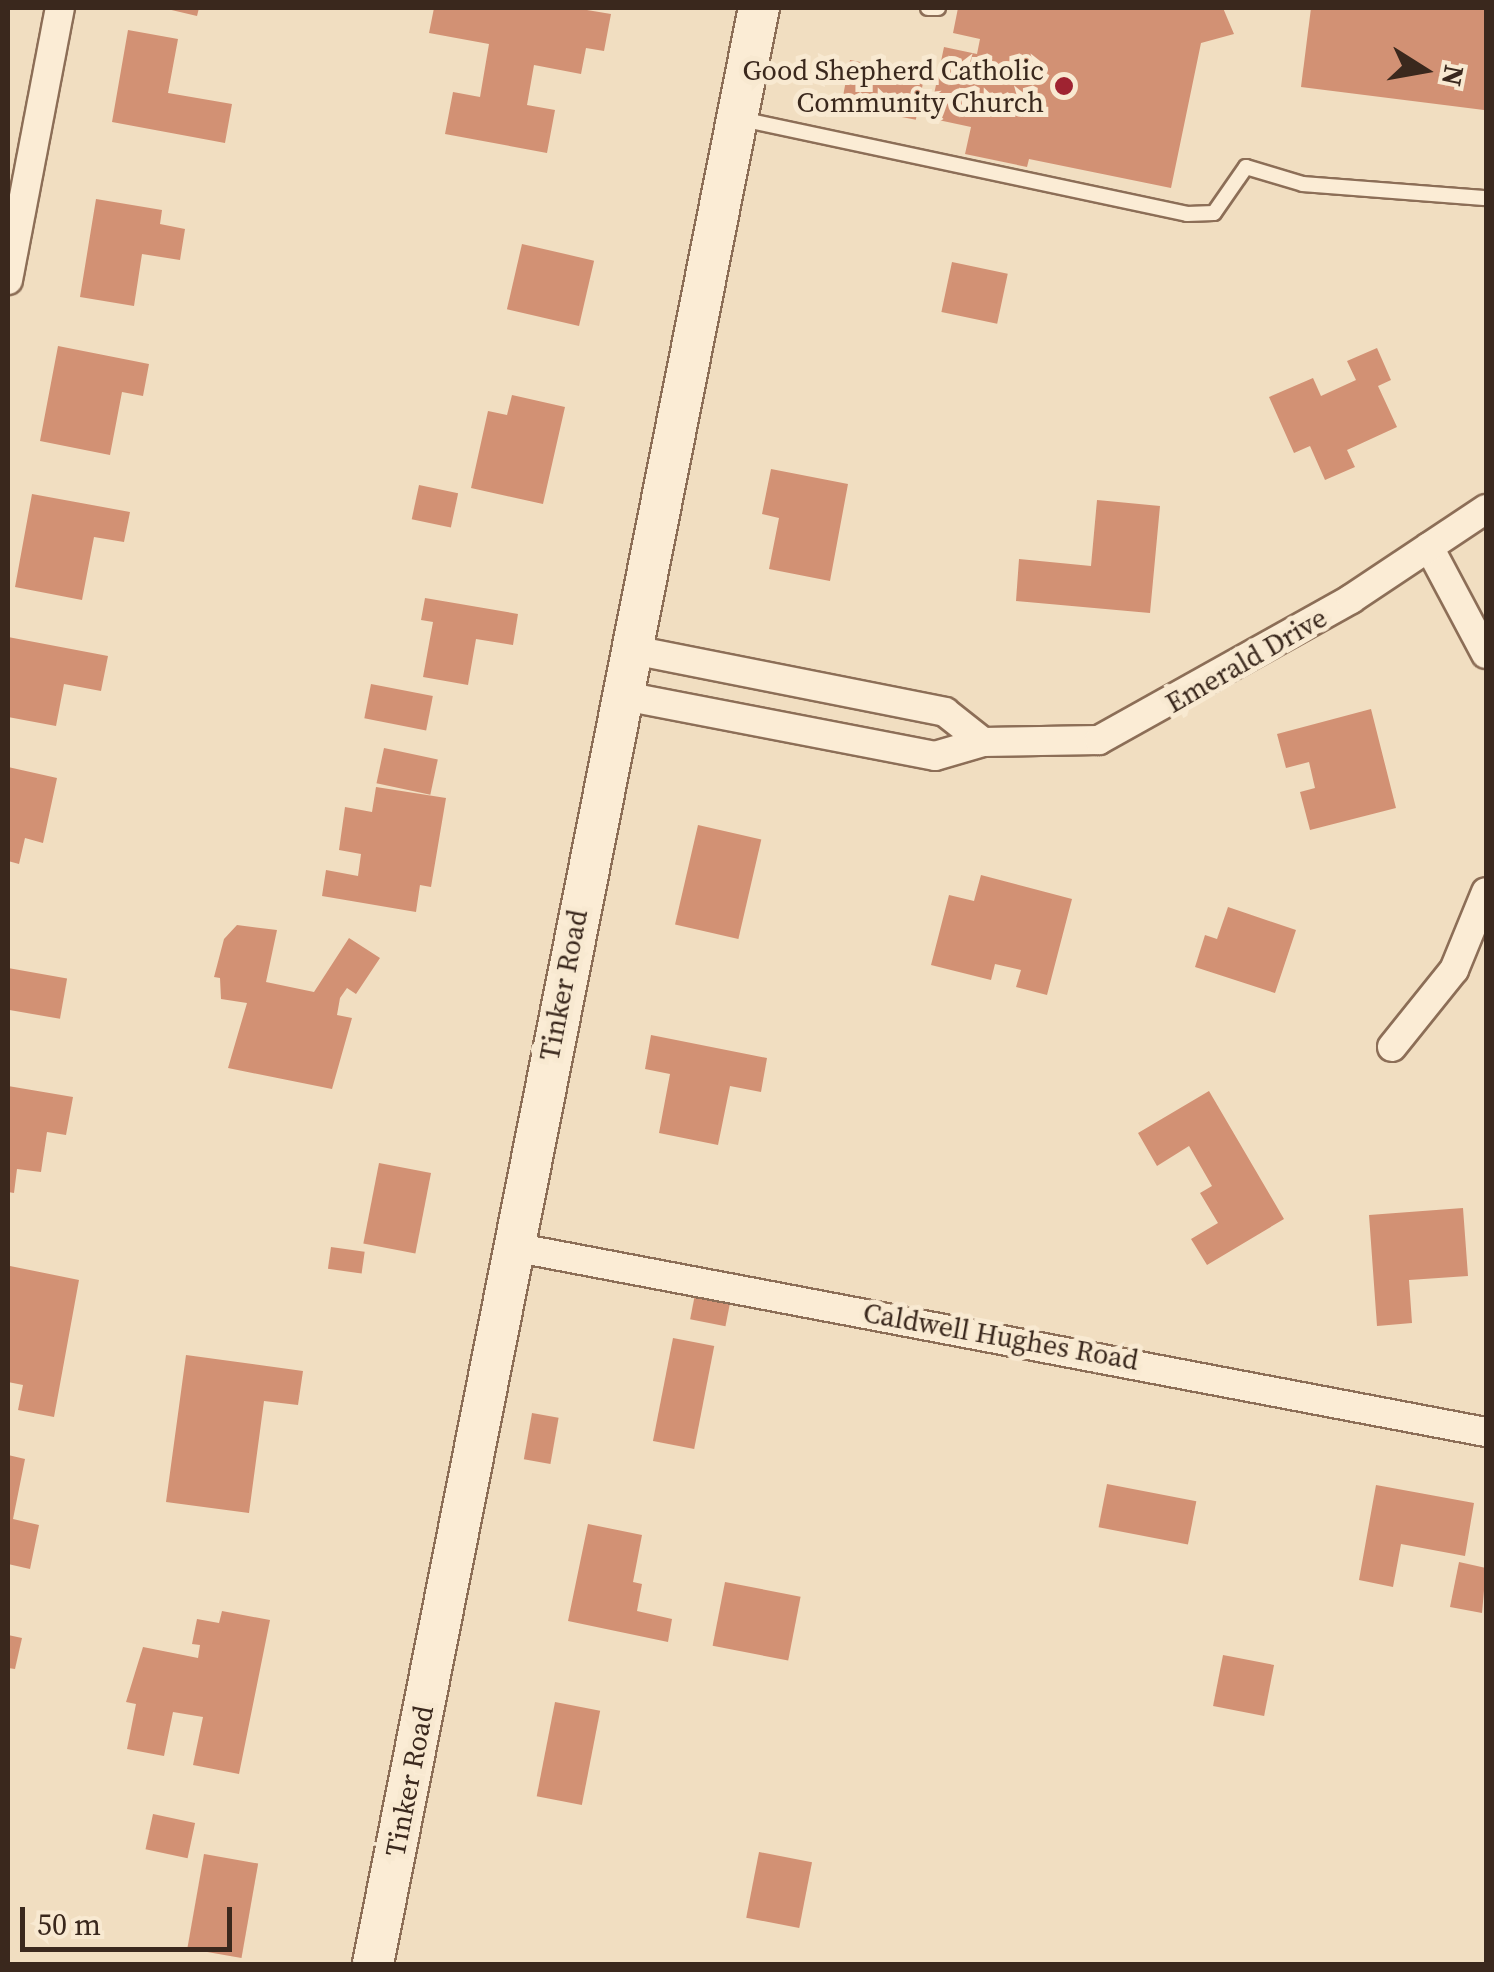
<!DOCTYPE html>
<html>
<head>
<meta charset="utf-8">
<style>
	body { margin:0 }
	#map { position:relative; width:1494px; height:1972px; overflow:hidden; background:#f1dec1; font-family:"Source Serif 4",serif }
	div>[style] { position:absolute }
	.building>* { inset:0; background:#d29174; transform-origin:0 0 }
	.roads { filter:drop-shadow(2px 0 #8c6e57) drop-shadow(-2px 0 #8c6e57) drop-shadow(0 2px #8c6e57) drop-shadow(0 -2px #8c6e57) }
	.lane>* { height:14px; margin:-7px; padding:0 7px; transform-origin:7px; border-radius:7px; background:#fbecd5 }
	.street>* { height:28px; margin:-14px; padding:0 14px; transform-origin:14px; border-radius:14px; background:#fbecd5 }
	.secondary>* { height:40px; margin:-20px; padding:0 20px; transform-origin:20px; border-radius:20px; background:#fbecd5 }
	.dots>* { width:28px; height:28px; translate:-50% -50%; box-sizing:border-box; border:5px solid #f8e9d1; border-radius:50% }
	span { translate:-50% -50%; white-space:nowrap; text-align:center; line-height:1.15; -webkit-text-stroke:10px #f8e9d1; paint-order:stroke }
	.poi-label { font-size:28px; color:#3a281d }
	.right { translate:-100% -50%; text-align:right }
	.street-label { font-size:28px; color:#3a281d }
	.frame { position:absolute; inset:0; border:10px solid #3a281d; pointer-events:none }
	.north { position:absolute; left:1374px; top:20px; width:100px; height:100px; -webkit-text-stroke:8px #f8e9d1; paint-order:stroke; rotate:101deg; font-size:28px; font-weight:700; line-height:40px; text-align:center; color:#3a281d }
	.north::after { content:''; display:block; margin:auto; width:35px; height:45px; background:#3a281d; clip-path:polygon(50% 0,100% 100%,50% 72%,0 100%) }
	.scale { position:absolute; left:20px; top:1907px; width:212px; height:45px; box-sizing:border-box; border:5px solid #3a281d; border-top:0; padding-left:12px; font-size:30px; line-height:35px; white-space:nowrap; color:#3a281d; -webkit-text-stroke:8px #f8e9d1; paint-order:stroke }
</style>
</head>
<body>
<div id="map">
	<div class="building">
		<div style="clip-path:polygon(163px 8px,199px 8px,197px 16px)"></div>
		<div style="clip-path:polygon(434px 8px,575px 8px,611px 14px,604px 51px,586px 48px,581px 74px,534px 65px,527px 105px,555px 110px,547px 153px,445px 134px,453px 92px,480px 97px,489px 44px,429px 33px)"></div>
		<div style="clip-path:polygon(958px 8px,1223px 8px,1234px 34px,1201px 43px,1171px 188px,1029px 159px,1027px 167px,965px 154px,971px 127px,929px 118px,944px 47px,977px 54px,980px 39px,953px 33px)"></div>
		<div style="clip-path:polygon(1311px 8px,1486px 8px,1484px 110px,1301px 87px)"></div>
		<div style="clip-path:polygon(128px 30px,178px 39px,168px 93px,232px 104px,225px 143px,112px 122px)"></div>
		<div style="left:850px;top:60px;width:76px;height:46px;rotate:11deg"></div>
		<div style="clip-path:polygon(96px 199px,162px 210px,160px 224px,185px 229px,180px 260px,142px 254px,134px 306px,80px 297px)"></div>
		<div style="left:522px;top:244px;width:74px;height:67px;rotate:13deg"></div>
		<div style="left:952px;top:262px;width:57px;height:51px;rotate:12deg"></div>
		<div style="clip-path:polygon(58px 346px,149px 364px,143px 396px,122px 392px,110px 455px,40px 441px)"></div>
		<div style="clip-path:polygon(1377px 348px,1391px 380px,1378px 386px,1397px 427px,1347px 450px,1355px 467px,1325px 480px,1310px 446px,1294px 453px,1269px 397px,1313px 378px,1321px 396px,1356px 380px,1347px 361px)"></div>
		<div style="clip-path:polygon(512px 395px,565px 407px,543px 504px,471px 488px,488px 411px,507px 415px)"></div>
		<div style="clip-path:polygon(771px 469px,848px 484px,830px 581px,769px 569px,779px 518px,762px 514px)"></div>
		<div style="left:419px;top:485px;width:40px;height:35px;rotate:12deg"></div>
		<div style="clip-path:polygon(32px 494px,130px 512px,124px 542px,94px 537px,82px 600px,15px 587px)"></div>
		<div style="clip-path:polygon(1097px 500px,1160px 506px,1150px 613px,1016px 601px,1019px 559px,1091px 566px)"></div>
		<div style="clip-path:polygon(425px 598px,518px 614px,513px 645px,476px 639px,468px 685px,423px 677px,433px 622px,421px 620px)"></div>
		<div style="clip-path:polygon(8px 637px,108px 656px,101px 691px,64px 684px,56px 726px,8px 717px)"></div>
		<div style="left:371px;top:684px;width:63px;height:35px;rotate:11deg"></div>
		<div style="clip-path:polygon(1371px 709px,1396px 808px,1310px 830px,1300px 792px,1315px 788px,1309px 762px,1286px 768px,1277px 734px)"></div>
		<div style="left:384px;top:748px;width:55px;height:36px;rotate:12deg"></div>
		<div style="clip-path:polygon(8px 767px,57px 778px,43px 843px,25px 838px,19px 864px,8px 861px)"></div>
		<div style="clip-path:polygon(376px 787px,446px 798px,431px 887px,420px 885px,416px 912px,322px 896px,326px 870px,358px 876px,361px 854px,339px 850px,345px 807px,372px 812px)"></div>
		<div style="left:698px;top:825px;width:65px;height:102px;rotate:13deg"></div>
		<div style="clip-path:polygon(981px 875px,1072px 899px,1047px 995px,1016px 987px,1021px 970px,995px 964px,991px 980px,931px 965px,949px 895px,974px 901px)"></div>
		<div style="clip-path:polygon(1228px 907px,1296px 930px,1275px 993px,1195px 967px,1205px 935px,1217px 939px)"></div>
		<div style="clip-path:polygon(237px 925px,277px 930px,266px 982px,314px 992px,349px 938px,380px 958px,356px 994px,347px 988px,340px 998px,337px 1015px,352px 1018px,332px 1089px,228px 1068px,247px 1003px,221px 999px,220px 978px,214px 977px,224px 939px)"></div>
		<div style="left:8px;top:968px;width:60px;height:41px;rotate:10deg"></div>
		<div style="clip-path:polygon(651px 1035px,767px 1058px,761px 1092px,730px 1086px,718px 1145px,659px 1133px,670px 1074px,645px 1069px)"></div>
		<div style="clip-path:polygon(8px 1086px,73px 1097px,66px 1135px,47px 1132px,41px 1172px,17px 1169px,14px 1193px,8px 1192px)"></div>
		<div style="clip-path:polygon(1209px 1091px,1284px 1219px,1207px 1265px,1191px 1239px,1218px 1223px,1200px 1193px,1212px 1186px,1189px 1146px,1157px 1166px,1138px 1133px)"></div>
		<div style="left:379px;top:1163px;width:53px;height:82px;rotate:11deg"></div>
		<div style="clip-path:polygon(1463px 1208px,1468px 1276px,1409px 1280px,1412px 1323px,1377px 1326px,1369px 1215px)"></div>
		<div style="left:331px;top:1247px;width:34px;height:22px;rotate:8deg"></div>
		<div style="clip-path:polygon(10px 1266px,79px 1280px,54px 1417px,18px 1410px,23px 1385px,8px 1382px)"></div>
		<div style="left:697px;top:1284px;width:36px;height:36px;rotate:11deg"></div>
		<div style="left:673px;top:1338px;width:42px;height:105px;rotate:11deg"></div>
		<div style="clip-path:polygon(186px 1355px,303px 1371px,298px 1405px,264px 1401px,249px 1513px,166px 1502px)"></div>
		<div style="left:532px;top:1413px;width:27px;height:47px;rotate:10deg"></div>
		<div style="clip-path:polygon(8px 1455px,25px 1459px,13px 1519px,39px 1525px,30px 1569px,8px 1564px)"></div>
		<div style="left:1107px;top:1484px;width:91px;height:44px;rotate:11deg"></div>
		<div style="clip-path:polygon(1376px 1485px,1474px 1503px,1465px 1556px,1401px 1544px,1393px 1587px,1359px 1580px)"></div>
		<div style="clip-path:polygon(588px 1524px,642px 1535px,633px 1582px,642px 1584px,637px 1611px,672px 1619px,668px 1642px,568px 1621px)"></div>
		<div style="clip-path:polygon(1459px 1562px,1486px 1568px,1482px 1613px,1450px 1607px)"></div>
		<div style="left:725px;top:1582px;width:77px;height:65px;rotate:11deg"></div>
		<div style="clip-path:polygon(222px 1611px,270px 1620px,239px 1774px,193px 1765px,203px 1717px,173px 1712px,164px 1756px,127px 1749px,136px 1704px,126px 1702px,143px 1647px,198px 1658px,200px 1645px,192px 1644px,197px 1619px,219px 1623px)"></div>
		<div style="clip-path:polygon(8px 1635px,22px 1638px,15px 1669px,8px 1668px)"></div>
		<div style="left:1223px;top:1655px;width:52px;height:52px;rotate:11deg"></div>
		<div style="left:555px;top:1702px;width:46px;height:96px;rotate:11deg"></div>
		<div style="left:153px;top:1814px;width:43px;height:36px;rotate:12deg"></div>
		<div style="left:759px;top:1852px;width:54px;height:67px;rotate:11deg"></div>
		<div style="left:204px;top:1854px;width:55px;height:96px;rotate:10deg"></div>
	</div>
	<div class="roads">
		<div class="lane">
			<div style="left:928px;top:8px;width:10px"></div>
			<div style="left:741px;top:119px;width:456px;rotate:12deg"></div>
			<div style="left:1187px;top:214px;width:27px;rotate:-2deg"></div>
			<div style="left:1214px;top:213px;width:56px;rotate:-55.2deg"></div>
			<div style="left:1246px;top:167px;width:59px;rotate:16.6deg"></div>
			<div style="left:1303px;top:184px;width:184px;rotate:4.4deg"></div>
		</div>
		<div class="street">
			<div style="left:8px;top:280px;width:277px;rotate:-79.2deg"></div>
			<div style="left:1429px;top:547px;width:121px;rotate:62deg"></div>
			<div style="left:628px;top:649px;width:323px;rotate:11.2deg"></div>
			<div style="left:945px;top:712px;width:48px;rotate:38.3deg"></div>
			<div style="left:619px;top:695px;width:322px;rotate:10.9deg"></div>
			<div style="left:935px;top:756px;width:50px;rotate:-16.3deg"></div>
			<div style="left:983px;top:742px;width:116px;rotate:-1deg"></div>
			<div style="left:1099px;top:740px;width:289px;rotate:-29.2deg"></div>
			<div style="left:1351px;top:599px;width:162px;rotate:-33.7deg"></div>
			<div style="left:1392px;top:1047px;width:99px;rotate:-51.2deg"></div>
			<div style="left:1454px;top:970px;width:84px;rotate:-67.7deg"></div>
			<div style="left:513px;top:1247px;width:990px;rotate:10.77deg"></div>
		</div>
		<div class="secondary">
			<div style="left:373px;top:1964px;width:1994px;rotate:-78.84deg"></div>
		</div>
	</div>
	<div class="dots">
		<div style="left:1064px;top:86px;background:#9f2331"></div>
	</div>
	<div class="poi-label">
		<span class="right" style="left:1044px;top:86px">Good Shepherd Catholic<br>Community Church</span>
	</div>
	<div class="street-label">
		<span style="left:1246px;top:660px;rotate:-30deg">Emerald Drive</span>
		<span style="left:563px;top:985px;rotate:-79deg">Tinker Road</span>
		<span style="left:1001px;top:1336px;rotate:10deg">Caldwell Hughes Road</span>
		<span style="left:409px;top:1781px;rotate:-79deg">Tinker Road</span>
	</div>
	<div class="frame"></div>
	<div class="north">N</div>
	<div class="scale">50 m</div>
</div>
</body>
</html>
